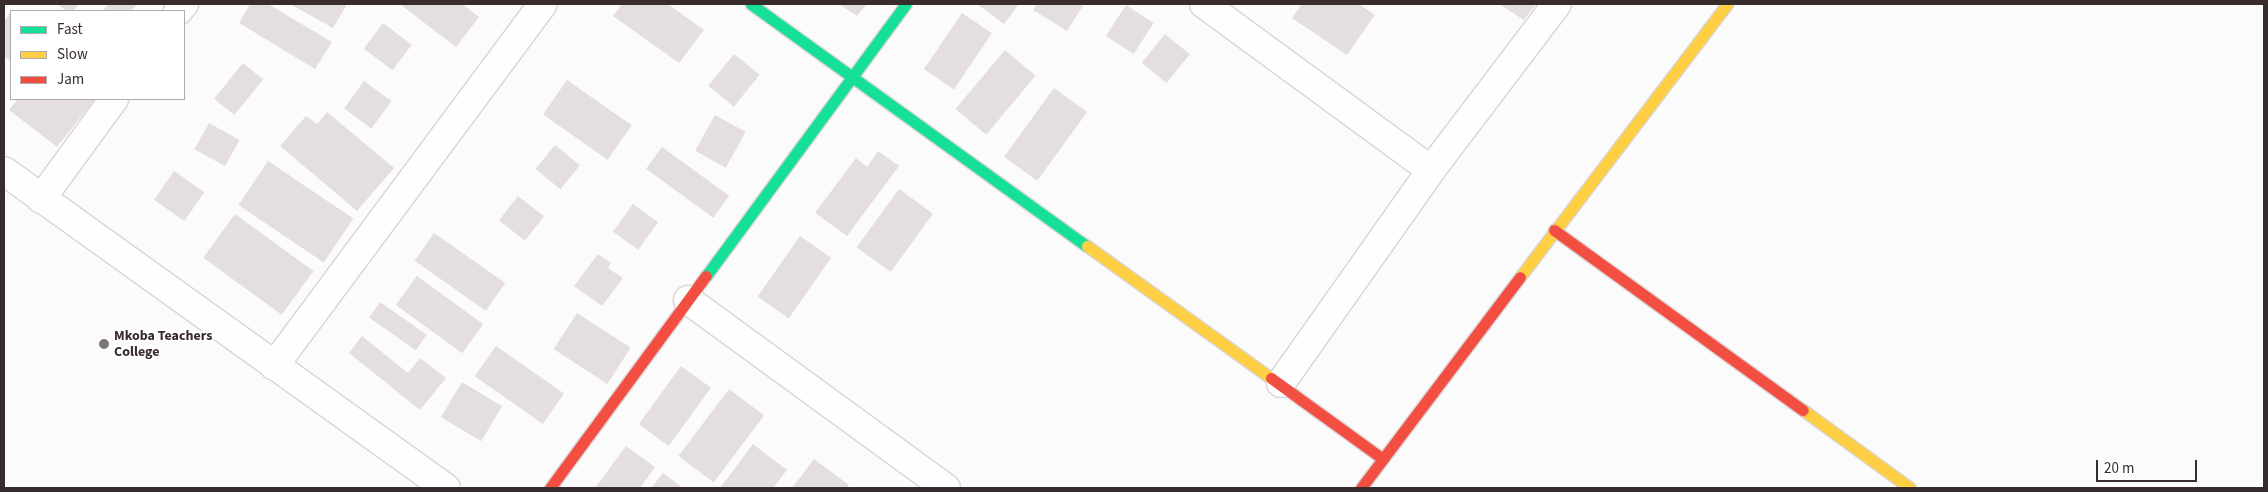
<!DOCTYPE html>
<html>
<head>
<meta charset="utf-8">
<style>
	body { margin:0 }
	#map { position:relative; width:2268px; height:492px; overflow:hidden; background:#fbfbfb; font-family:"Source Sans 3",sans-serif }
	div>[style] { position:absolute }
	.building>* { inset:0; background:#e5dedf; transform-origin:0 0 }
	.roads { filter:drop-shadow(1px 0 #dbd4d4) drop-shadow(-1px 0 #dbd4d4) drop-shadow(0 1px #dbd4d4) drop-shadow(0 -1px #dbd4d4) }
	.street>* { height:28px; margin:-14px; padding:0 14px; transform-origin:14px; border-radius:14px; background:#fefefe }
	.fast>* { height:11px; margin:-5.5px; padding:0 5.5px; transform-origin:5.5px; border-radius:5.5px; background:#16e098 }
	.slow>* { height:11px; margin:-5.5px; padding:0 5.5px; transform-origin:5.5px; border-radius:5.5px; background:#ffcf43 }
	.jam>* { height:11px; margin:-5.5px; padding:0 5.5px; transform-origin:5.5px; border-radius:5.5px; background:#f24e42 }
	.dots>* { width:14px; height:14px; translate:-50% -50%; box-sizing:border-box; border:2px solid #fff; border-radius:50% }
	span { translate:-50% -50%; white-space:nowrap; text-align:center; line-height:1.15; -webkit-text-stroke:4px #fff; paint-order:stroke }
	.poi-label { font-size:14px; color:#382c2d; font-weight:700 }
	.left { translate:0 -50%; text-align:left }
	.frame { position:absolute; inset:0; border:5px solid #382c2d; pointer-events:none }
	.legend { position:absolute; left:10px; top:10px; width:175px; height:90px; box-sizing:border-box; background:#fff; border:1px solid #afabab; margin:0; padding:6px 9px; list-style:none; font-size:15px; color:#382c2d }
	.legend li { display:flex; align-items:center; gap:10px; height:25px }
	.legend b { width:25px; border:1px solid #afabab }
	.scale { position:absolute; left:2096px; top:460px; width:101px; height:22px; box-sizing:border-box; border:2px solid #382c2d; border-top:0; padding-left:6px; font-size:15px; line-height:18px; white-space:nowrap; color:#382c2d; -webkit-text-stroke:4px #fff; paint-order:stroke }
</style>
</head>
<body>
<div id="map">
	<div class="building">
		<div style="clip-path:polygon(57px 4px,79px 4px,73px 11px,67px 11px)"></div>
		<div style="clip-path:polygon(108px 4px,137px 4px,131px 11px,103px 11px)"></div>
		<div style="clip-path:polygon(250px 4px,268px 4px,332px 42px,315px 69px,239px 23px)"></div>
		<div style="clip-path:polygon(290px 4px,347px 4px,333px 28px)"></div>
		<div style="clip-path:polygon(402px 4px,462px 4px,479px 17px,456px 47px,401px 5px)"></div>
		<div style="clip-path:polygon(622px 4px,668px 4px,704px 30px,679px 63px,613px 16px)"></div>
		<div style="clip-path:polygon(839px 4px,867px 4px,857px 16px)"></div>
		<div style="clip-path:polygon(977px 4px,1019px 4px,1004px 24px)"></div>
		<div style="clip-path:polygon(1037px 4px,1084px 4px,1067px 31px,1033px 10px)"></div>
		<div style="clip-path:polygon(1302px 4px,1359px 4px,1375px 15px,1347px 55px,1292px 18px)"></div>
		<div style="clip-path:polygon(1499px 4px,1536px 4px,1524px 20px)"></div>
		<div style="left:1126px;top:5px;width:33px;height:37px;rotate:33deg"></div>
		<div style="clip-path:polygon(11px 11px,11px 61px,4px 56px,4px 22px)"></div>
		<div style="left:962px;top:13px;width:36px;height:68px;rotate:34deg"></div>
		<div style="left:383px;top:23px;width:36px;height:32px;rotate:37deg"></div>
		<div style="left:1165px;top:34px;width:32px;height:37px;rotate:39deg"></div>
		<div style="left:1005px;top:50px;width:40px;height:77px;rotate:40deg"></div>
		<div style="left:734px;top:54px;width:33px;height:41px;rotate:39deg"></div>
		<div style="left:243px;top:63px;width:26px;height:46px;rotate:39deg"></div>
		<div style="left:567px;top:80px;width:79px;height:42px;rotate:35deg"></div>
		<div style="left:364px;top:81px;width:34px;height:34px;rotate:36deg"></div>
		<div style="left:1054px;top:88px;width:41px;height:85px;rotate:36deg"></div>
		<div style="clip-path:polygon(18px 99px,95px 99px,57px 147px,9px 110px)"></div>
		<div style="clip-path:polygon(327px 112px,394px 168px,357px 211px,280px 146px,306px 116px,317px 124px)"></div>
		<div style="left:715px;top:115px;width:35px;height:41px;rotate:29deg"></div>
		<div style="left:209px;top:123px;width:35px;height:30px;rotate:29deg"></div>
		<div style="left:555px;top:145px;width:32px;height:31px;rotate:39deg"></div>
		<div style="left:662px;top:147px;width:83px;height:27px;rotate:36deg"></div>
		<div style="clip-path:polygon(878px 151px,899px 166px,847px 236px,815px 213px,856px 158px,867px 167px)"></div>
		<div style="left:268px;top:161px;width:103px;height:53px;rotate:34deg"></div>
		<div style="left:174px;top:171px;width:37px;height:35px;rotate:35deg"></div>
		<div style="left:899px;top:189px;width:42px;height:72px;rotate:36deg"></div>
		<div style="left:518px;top:196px;width:33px;height:31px;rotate:38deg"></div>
		<div style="left:633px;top:204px;width:31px;height:34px;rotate:36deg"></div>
		<div style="left:235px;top:214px;width:97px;height:54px;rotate:36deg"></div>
		<div style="left:434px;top:233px;width:87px;height:34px;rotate:35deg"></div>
		<div style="left:800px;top:236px;width:38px;height:74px;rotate:35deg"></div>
		<div style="clip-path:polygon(598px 254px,611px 263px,608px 268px,623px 278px,602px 306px,574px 286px)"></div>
		<div style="left:417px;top:276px;width:82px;height:36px;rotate:36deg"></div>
		<div style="left:380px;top:302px;width:57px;height:19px;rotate:35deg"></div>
		<div style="left:577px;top:313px;width:64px;height:43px;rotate:33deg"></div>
		<div style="clip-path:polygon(362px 336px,408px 373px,420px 358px,446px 378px,420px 410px,349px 353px)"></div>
		<div style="left:496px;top:346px;width:83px;height:37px;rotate:35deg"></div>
		<div style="left:681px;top:366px;width:37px;height:72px;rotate:36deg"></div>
		<div style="left:462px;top:382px;width:47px;height:41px;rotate:31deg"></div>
		<div style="left:729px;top:389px;width:44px;height:84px;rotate:37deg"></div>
		<div style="clip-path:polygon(753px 444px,787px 470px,773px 488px,720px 488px)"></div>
		<div style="clip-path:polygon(626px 446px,655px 467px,640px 488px,595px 488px)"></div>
		<div style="clip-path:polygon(814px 459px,849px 485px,847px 488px,792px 488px)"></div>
		<div style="clip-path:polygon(663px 473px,683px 488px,651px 488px)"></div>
	</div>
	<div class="roads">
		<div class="street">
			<div style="left:1204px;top:4px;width:281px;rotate:36.2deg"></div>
			<div style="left:178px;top:11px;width:9px;rotate:-49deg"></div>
			<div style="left:4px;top:171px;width:544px;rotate:35.65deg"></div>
			<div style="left:41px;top:199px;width:124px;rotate:-53.9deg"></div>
			<div style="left:688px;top:300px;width:319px;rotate:36.1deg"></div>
			<div style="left:274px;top:366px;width:451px;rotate:-53.4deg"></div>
			<div style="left:1281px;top:383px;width:261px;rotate:-54.8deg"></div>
			<div style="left:1431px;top:170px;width:208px;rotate:-52.8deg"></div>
		</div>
		<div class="fast">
			<div style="left:751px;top:4px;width:414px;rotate:35.8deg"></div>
			<div style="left:706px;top:276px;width:338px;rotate:-53.7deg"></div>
		</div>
		<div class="slow">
			<div style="left:1087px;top:246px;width:226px;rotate:35.7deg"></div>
			<div style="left:1520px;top:277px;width:343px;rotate:-52.8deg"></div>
			<div style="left:1803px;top:410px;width:132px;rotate:36.1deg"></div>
		</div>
		<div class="jam">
			<div style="left:1554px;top:230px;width:307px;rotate:35.9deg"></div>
			<div style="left:1271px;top:378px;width:138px;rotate:35.9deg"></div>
			<div style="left:550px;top:488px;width:263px;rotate:-53.7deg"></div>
			<div style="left:1361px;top:488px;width:264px;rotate:-53deg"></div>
		</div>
	</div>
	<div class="dots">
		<div style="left:104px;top:344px;background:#7c7475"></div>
	</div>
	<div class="poi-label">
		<span class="left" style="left:114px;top:344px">Mkoba Teachers<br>College</span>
	</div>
	<div class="frame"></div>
	<ul class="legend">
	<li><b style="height:6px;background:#16e098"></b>Fast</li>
	<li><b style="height:6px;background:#ffcf43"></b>Slow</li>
	<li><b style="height:6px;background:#f24e42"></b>Jam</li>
	</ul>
	<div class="scale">20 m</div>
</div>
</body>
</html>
